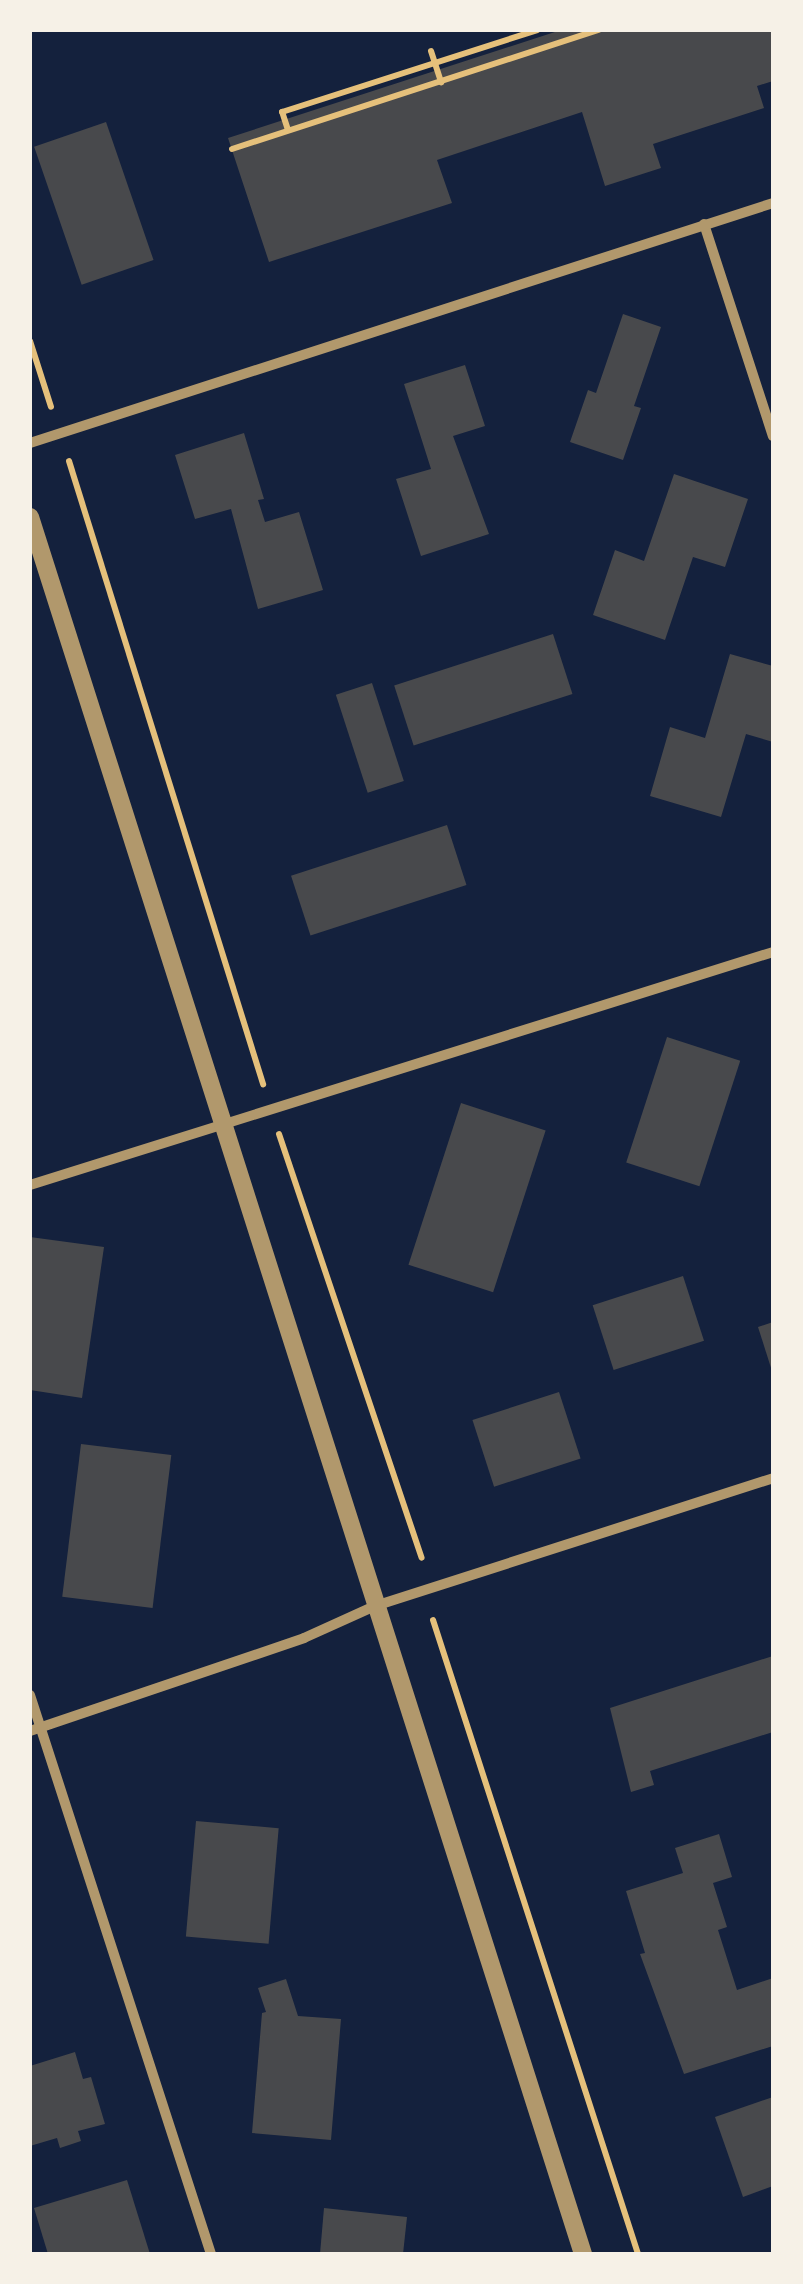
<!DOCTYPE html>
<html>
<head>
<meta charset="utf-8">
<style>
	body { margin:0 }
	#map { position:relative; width:803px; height:2284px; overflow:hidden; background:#14213d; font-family:Ubuntu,sans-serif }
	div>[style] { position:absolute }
	.building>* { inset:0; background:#48494c; transform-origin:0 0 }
	.path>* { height:6px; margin:-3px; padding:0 3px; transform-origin:3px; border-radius:3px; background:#e5c07b }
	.minor>* { height:10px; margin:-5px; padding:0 5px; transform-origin:5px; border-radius:5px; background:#b1986c }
	.tertiary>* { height:18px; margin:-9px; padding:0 9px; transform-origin:9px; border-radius:9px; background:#b1986c }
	span { translate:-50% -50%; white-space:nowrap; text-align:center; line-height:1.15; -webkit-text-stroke:8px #f6f1e7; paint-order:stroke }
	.frame { position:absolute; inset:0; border:32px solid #f6f1e7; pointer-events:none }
</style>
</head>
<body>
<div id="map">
	<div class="building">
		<div style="clip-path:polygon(561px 30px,773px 30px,773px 81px,757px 86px,764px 108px,653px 144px,661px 168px,605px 186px,582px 112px,437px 160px,452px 203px,269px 262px,228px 138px)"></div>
		<div style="left:106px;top:122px;width:146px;height:76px;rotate:71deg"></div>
		<div style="clip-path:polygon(623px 314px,661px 327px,634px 406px,641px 408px,623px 460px,570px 442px,588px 390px,596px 393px)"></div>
		<div style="clip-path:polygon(465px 365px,485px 426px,453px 436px,489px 534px,421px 556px,396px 479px,431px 469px,404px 384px)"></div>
		<div style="clip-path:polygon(244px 433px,264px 499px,258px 500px,265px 522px,299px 512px,323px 590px,258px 609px,231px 509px,195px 519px,175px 455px)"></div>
		<div style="clip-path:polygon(674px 474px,748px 499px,725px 567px,693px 557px,665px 640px,593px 615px,615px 550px,644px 561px)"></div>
		<div style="left:553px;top:634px;width:63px;height:167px;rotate:72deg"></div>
		<div style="clip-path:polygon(730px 654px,773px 666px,773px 742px,746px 734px,721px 817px,650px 796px,670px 727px,705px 738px)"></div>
		<div style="left:372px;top:683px;width:103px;height:38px;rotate:72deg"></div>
		<div style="left:447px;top:825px;width:63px;height:164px;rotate:72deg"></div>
		<div style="left:667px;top:1037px;width:77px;height:132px;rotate:18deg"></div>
		<div style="left:461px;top:1103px;width:89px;height:170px;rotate:18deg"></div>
		<div style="clip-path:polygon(30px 1237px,104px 1247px,82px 1398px,30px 1390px)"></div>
		<div style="left:683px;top:1276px;width:68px;height:95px;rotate:72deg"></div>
		<div style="clip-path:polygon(773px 1322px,773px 1371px,772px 1371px,758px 1327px)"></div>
		<div style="left:559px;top:1392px;width:70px;height:91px;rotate:72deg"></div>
		<div style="left:81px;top:1444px;width:91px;height:154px;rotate:7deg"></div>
		<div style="clip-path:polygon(773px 1656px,773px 1732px,650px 1771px,654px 1785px,631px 1792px,610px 1708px)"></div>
		<div style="left:196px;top:1821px;width:83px;height:116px;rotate:5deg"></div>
		<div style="clip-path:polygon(719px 1834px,732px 1877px,713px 1883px,727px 1927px,718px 1930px,737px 1990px,773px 1978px,773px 2046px,684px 2074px,640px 1954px,645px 1953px,626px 1891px,683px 1873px,675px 1848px)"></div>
		<div style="clip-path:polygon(286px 1979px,298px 2016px,341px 2019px,331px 2140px,252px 2133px,262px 2013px,266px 2012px,258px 1988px)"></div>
		<div style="clip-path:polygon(75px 2052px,83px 2079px,91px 2077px,105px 2124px,78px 2131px,81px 2141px,60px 2148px,57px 2138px,30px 2146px,30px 2066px)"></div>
		<div style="clip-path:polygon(773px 2097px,773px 2186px,743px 2197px,715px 2117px)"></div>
		<div style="clip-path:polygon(127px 2180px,150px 2254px,48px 2254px,34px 2208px)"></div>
		<div style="clip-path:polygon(324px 2208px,407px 2217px,403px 2254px,320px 2254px)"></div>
	</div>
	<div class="path">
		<div style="left:431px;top:51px;width:33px;rotate:72deg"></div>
		<div style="left:288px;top:130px;width:19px;rotate:-108deg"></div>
		<div style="left:282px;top:112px;width:268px;rotate:-17.8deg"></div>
		<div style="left:232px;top:149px;width:386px;rotate:-18deg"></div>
		<div style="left:30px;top:341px;width:69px;rotate:72.3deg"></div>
		<div style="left:69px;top:461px;width:653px;rotate:72.7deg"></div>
		<div style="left:279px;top:1134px;width:447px;rotate:71.4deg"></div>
		<div style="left:433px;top:1620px;width:666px;rotate:72.08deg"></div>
	</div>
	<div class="minor">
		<div style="left:704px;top:224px;width:223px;rotate:72deg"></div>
		<div style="left:30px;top:443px;width:781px;rotate:-17.9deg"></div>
		<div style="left:30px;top:1185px;width:779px;rotate:-17.41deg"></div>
		<div style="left:30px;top:1695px;width:588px;rotate:72.06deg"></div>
		<div style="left:30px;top:1731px;width:289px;rotate:-18.7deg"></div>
		<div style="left:304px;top:1638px;width:78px;rotate:-24.3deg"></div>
		<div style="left:375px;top:1606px;width:418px;rotate:-17.8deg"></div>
	</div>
	<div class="tertiary">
		<div style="left:30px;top:517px;width:1823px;rotate:72.34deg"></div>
	</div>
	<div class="frame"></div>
</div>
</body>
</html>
